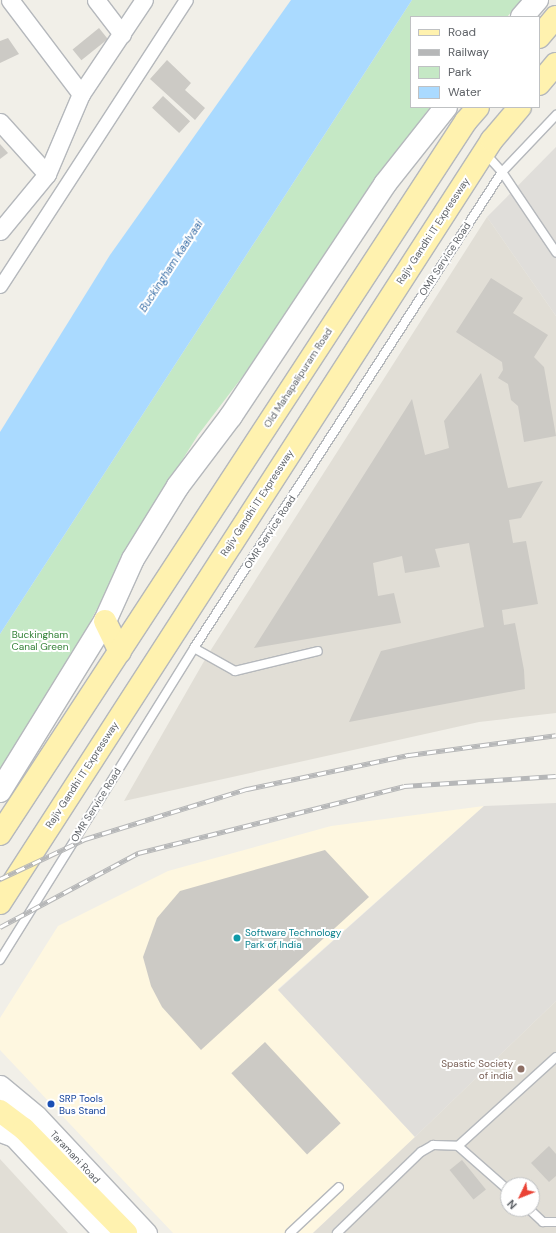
<!DOCTYPE html>
<html>
<head>
<meta charset="utf-8">
<style>
	body { margin:0 }
	#map { position:relative; width:556px; height:1233px; overflow:hidden; background:#f1efe8; font-family:"DM Sans",sans-serif }
	div>[style] { position:absolute }
	.commercial>* { inset:0; background:#fef7e0 }
	.industrial>* { inset:0; background:#e0deda }
	.education>* { inset:0; background:#e1ded6 }
	.green>* { inset:0; background:#c5e8c5 }
	.water>* { inset:0; background:#aadaff }
	.building>* { inset:0; background:#cccac5; transform-origin:0 0 }
	.roads { filter:drop-shadow(1px 0 #b5b8bc) drop-shadow(-1px 0 #b5b8bc) drop-shadow(0 1px #b5b8bc) drop-shadow(0 -1px #b5b8bc) }
	.service>* { height:8px; margin:-4px; padding:0 4px; transform-origin:4px; border-radius:4px; background:#fff }
	.pedestrian>* { height:13px; margin:-6.5px; padding:0 6.5px; transform-origin:6.5px; border-radius:6.5px; background:#fff }
	.minor>* { height:17px; margin:-8.5px; padding:0 8.5px; transform-origin:8.5px; border-radius:8.5px; background:#fff }
	.tertiary>* { height:21px; margin:-10.5px; padding:0 10.5px; transform-origin:10.5px; border-radius:10.5px; background:#fff }
	.secondary>* { height:22px; margin:-11px; padding:0 11px; transform-origin:11px; border-radius:11px; background:#fff }
	.primary>* { height:22px; margin:-11px; padding:0 11px; transform-origin:11px; border-radius:11px; background:#fff2af }
	.rail>* { height:4.5px; margin-top:-2.25px; transform-origin:0; background:repeating-linear-gradient(90deg,#fff 0 9px,#b6b7b8 0 18px); box-sizing:border-box; border-block:1px solid #b6b7b8 }
	.dots>* { width:11px; height:11px; translate:-50% -50%; box-sizing:border-box; border:2px solid #fff; border-radius:50% }
	span { translate:-50% -50%; white-space:nowrap; text-align:center; line-height:1.15; -webkit-text-stroke:4px #fff; paint-order:stroke }
	.street-label { font-size:10px; color:#5f6368 }
	.park-label { font-size:10px; color:#348238 }
	.culture-label { font-size:10px; color:#0d838f }
	.left { translate:0 -50%; text-align:left }
	.education-label { font-size:10px; color:#785e54 }
	.right { translate:-100% -50%; text-align:right }
	.transit-label { font-size:10px; color:#164399 }
	.water-label { font-size:11px; color:#4174aa; font-style:italic }
	.legend { position:absolute; left:410px; top:16px; width:130px; height:92px; box-sizing:border-box; background:#fff; border:1px solid #bfc1c3; margin:0; padding:5px 7px; list-style:none; font-size:12px; color:#5f6368 }
	.legend li { display:flex; align-items:center; gap:8px; height:20px }
	.legend b { width:20px; border:1px solid #bfc1c3 }
	.north { position:absolute; left:500px; top:1177px; width:40px; height:40px; box-sizing:border-box; background:#fff; border:1px solid #bfc1c3; border-radius:50%; rotate:227deg; font-size:11px; font-weight:700; line-height:16px; text-align:center; color:#5f6368 }
	.north::after { content:''; display:block; margin:auto; width:14px; height:18px; background:#ea4335; clip-path:polygon(50% 0,100% 100%,50% 72%,0 100%) }
</style>
</head>
<body>
<div id="map">
	<div class="commercial">
		<div style="clip-path:polygon(484px 806px,278px 989px,415px 1137px,313px 1233px,173px 1233px,0 1050px,0 1018px,58px 926px,168px 871px,331px 826px)"></div>
	</div>
	<div class="industrial">
		<div style="clip-path:polygon(556px 147px,556px 316px,487px 217px)"></div>
		<div style="clip-path:polygon(556px 803px,556px 1001px,415px 1137px,278px 990px,484px 806px)"></div>
	</div>
	<div class="education">
		<div style="clip-path:polygon(487px 217px,556px 316px,556px 713px,479px 722px,124px 801px,207px 656px)"></div>
		<div style="clip-path:polygon(evenodd,556px 1001px,556px 1233px,313px 1233px,415px 1137px,556px 1001px,508px 1185px,532px 1185px,532px 1209px,508px 1209px,508px 1185px)"></div>
		<div style="clip-path:polygon(0 1159px,68px 1233px,0 1233px)"></div>
	</div>
	<div class="green">
		<div style="clip-path:polygon(412px 0,522px 0,507px 17px,411px 17px,411px 107px,430px 107px,347px 221px,246px 372px,198px 435px,143px 522px,72px 656px,0 770px,0 634px)"></div>
	</div>
	<div class="water">
		<div style="clip-path:polygon(291px 0,412px 0,0 634px,0 432px,110px 255px)"></div>
	</div>
	<div class="building">
		<div style="left:99px;top:28px;width:14px;height:34px;rotate:51deg"></div>
		<div style="clip-path:polygon(8px 38px,19px 54px,0 63px,0 41px)"></div>
		<div style="clip-path:polygon(167px 60px,191px 83px,185px 90px,205px 108px,195px 120px,150px 79px)"></div>
		<div style="left:163px;top:96px;width:37px;height:16px;rotate:43deg"></div>
		<div style="clip-path:polygon(0 144px,8px 153px,0 159px)"></div>
		<div style="clip-path:polygon(491px 278px,523px 298px,513px 313px,548px 335px,534px 357px,544px 367px,556px 436px,524px 442px,518px 406px,511px 400px,508px 384px,498px 378px,503px 370px,502px 362px,456px 332px)"></div>
		<div style="clip-path:polygon(481px 373px,508px 488px,543px 481px,521px 518px,509px 520px,513px 543px,526px 541px,538px 604px,502px 610px,504px 625px,515px 623px,524px 670px,525px 689px,349px 722px,381px 651px,484px 627px,469px 543px,435px 549px,440px 567px,405px 573px,402px 556px,373px 563px,378px 596px,394px 593px,401px 623px,254px 648px,412px 399px,425px 455px,449px 448px,444px 421px)"></div>
		<div style="clip-path:polygon(325px 850px,369px 897px,201px 1050px,162px 1007px,151px 986px,143px 957px,157px 918px,180px 891px)"></div>
		<div style="left:265px;top:1042px;width:111px;height:46px;rotate:47deg"></div>
		<div style="clip-path:polygon(549px 1146px,556px 1154px,556px 1176px,549px 1182px,531px 1163px)"></div>
		<div style="left:462px;top:1160px;width:38px;height:16px;rotate:51deg"></div>
	</div>
	<div class="roads">
		<div class="service">
			<div style="left:485px;top:153px;width:25px;rotate:48deg"></div>
			<div style="left:502px;top:172px;width:97px;rotate:56deg"></div>
			<div style="left:194px;top:648px;width:47px;rotate:29.3deg"></div>
			<div style="left:235px;top:671px;width:85px;rotate:-13.5deg"></div>
			<div style="left:0;top:960px;width:367px;rotate:-58.1deg"></div>
			<div style="left:194px;top:648px;width:567px;rotate:-57.09deg"></div>
			<div style="left:502px;top:172px;width:79px;rotate:-46.5deg"></div>
			<div style="left:458px;top:1146px;width:132px;rotate:-42.2deg"></div>
			<div style="left:529px;top:1209px;width:19px;rotate:43deg"></div>
			<div style="left:543px;top:1222px;width:13px"></div>
			<div style="left:290px;top:1233px;width:67px;rotate:-43.2deg"></div>
			<div style="left:337px;top:1233px;width:117px;rotate:-44deg"></div>
			<div style="left:421px;top:1152px;width:14px;rotate:-30deg"></div>
			<div style="left:433px;top:1145px;width:25px;rotate:2deg"></div>
			<div style="left:458px;top:1146px;width:67px;rotate:41.3deg"></div>
		</div>
		<div class="pedestrian">
			<div style="left:0;top:286px;width:341px;rotate:-57deg"></div>
		</div>
		<div class="minor">
			<div style="left:10px;top:0;width:118px;rotate:52.9deg"></div>
			<div style="left:96px;top:0;width:43px;rotate:52.6deg"></div>
			<div style="left:0;top:122px;width:70px;rotate:47.9deg"></div>
			<div style="left:0;top:231px;width:74px;rotate:-50.5deg"></div>
			<div style="left:47px;top:174px;width:87px;rotate:-67deg"></div>
			<div style="left:81px;top:94px;width:113px;rotate:-56.2deg"></div>
		</div>
		<div class="tertiary">
			<div style="left:0;top:1086px;width:47px;rotate:39.8deg"></div>
			<div style="left:36px;top:1116px;width:161px;rotate:46.8deg"></div>
			<div style="left:0;top:1131px;width:15px;rotate:20deg"></div>
			<div style="left:14px;top:1136px;width:132px;rotate:47.1deg"></div>
		</div>
		<div class="secondary">
			<div style="left:522px;top:17px;width:23px;rotate:-49deg"></div>
			<div style="left:0;top:791px;width:200px;rotate:-58.3deg"></div>
			<div style="left:105px;top:621px;width:68px;rotate:-65.7deg"></div>
			<div style="left:133px;top:559px;width:86px;rotate:-58.3deg"></div>
			<div style="left:178px;top:486px;width:88px;rotate:-52.9deg"></div>
			<div style="left:231px;top:416px;width:278px;rotate:-56.4deg"></div>
			<div style="left:385px;top:184px;width:98px;rotate:-51.6deg"></div>
		</div>
		<div class="primary">
			<div style="left:539px;top:37px;width:26px;rotate:-50deg"></div>
			<div style="left:539px;top:84px;width:26px;rotate:-50deg"></div>
			<div style="left:105px;top:621px;width:34px;rotate:64deg"></div>
			<div style="left:0;top:834px;width:852px;rotate:-56.83deg"></div>
			<div style="left:466px;top:121px;width:18px;rotate:-49deg"></div>
			<div style="left:0;top:903px;width:908px;rotate:-57.19deg"></div>
			<div style="left:492px;top:140px;width:43px;rotate:-49.7deg"></div>
			<div style="left:0;top:1111px;width:30px;rotate:37deg"></div>
			<div style="left:24px;top:1129px;width:146px;rotate:45.6deg"></div>
		</div>
	</div>
	<div class="rail">
		<div style="left:0;top:879px;width:94px;rotate:-25.2deg"></div>
		<div style="left:85px;top:839px;width:170px;rotate:-17.2deg"></div>
		<div style="left:247px;top:789px;width:166px;rotate:-11.9deg"></div>
		<div style="left:409px;top:755px;width:148px;rotate:-7.7deg"></div>
		<div style="left:0;top:927px;width:157px;rotate:-28.2deg"></div>
		<div style="left:138px;top:853px;width:274px;rotate:-14.1deg"></div>
		<div style="left:404px;top:786px;width:152px;rotate:-3.8deg"></div>
	</div>
	<div class="dots">
		<div style="left:237px;top:938px;background:#0f9aa8"></div>
		<div style="left:521px;top:1069px;background:#8d6e63"></div>
		<div style="left:51px;top:1104px;background:#1a4fb4"></div>
	</div>
	<div class="street-label">
		<span style="left:433px;top:231px;rotate:-57deg">Rajiv Gandhi IT Expressway</span>
		<span style="left:445px;top:259px;rotate:-57deg">OMR Service Road</span>
		<span style="left:298px;top:378px;rotate:-57deg">Old Mahapalipuram Road</span>
		<span style="left:257px;top:503px;rotate:-57deg">Rajiv Gandhi IT Expressway</span>
		<span style="left:270px;top:532px;rotate:-57deg">OMR Service Road</span>
		<span style="left:82px;top:775px;rotate:-57deg">Rajiv Gandhi IT Expressway</span>
		<span style="left:96px;top:805px;rotate:-58deg">OMR Service Road</span>
		<span style="left:75px;top:1157px;rotate:47deg">Taramani Road</span>
	</div>
	<div class="park-label">
		<span style="left:40px;top:640px">Buckingham<br>Canal Green</span>
	</div>
	<div class="culture-label">
		<span class="left" style="left:245px;top:938px">Software Technology<br>Park of India</span>
	</div>
	<div class="education-label">
		<span class="right" style="left:513px;top:1069px">Spastic Society<br>of india</span>
	</div>
	<div class="transit-label">
		<span class="left" style="left:59px;top:1104px">SRP Tools<br>Bus Stand</span>
	</div>
	<div class="water-label">
		<span style="left:171px;top:266px;rotate:-57deg">Buckingham Kaalvaai</span>
	</div>
	<ul class="legend">
	<li><b style="height:5px;background:#fff2af"></b>Road</li>
	<li><b style="height:5px;background:#b6b7b8"></b>Railway</li>
	<li><b style="height:11px;background:#c5e8c5"></b>Park</li>
	<li><b style="height:11px;background:#aadaff"></b>Water</li>
	</ul>
	<div class="north">N</div>
</div>
</body>
</html>
